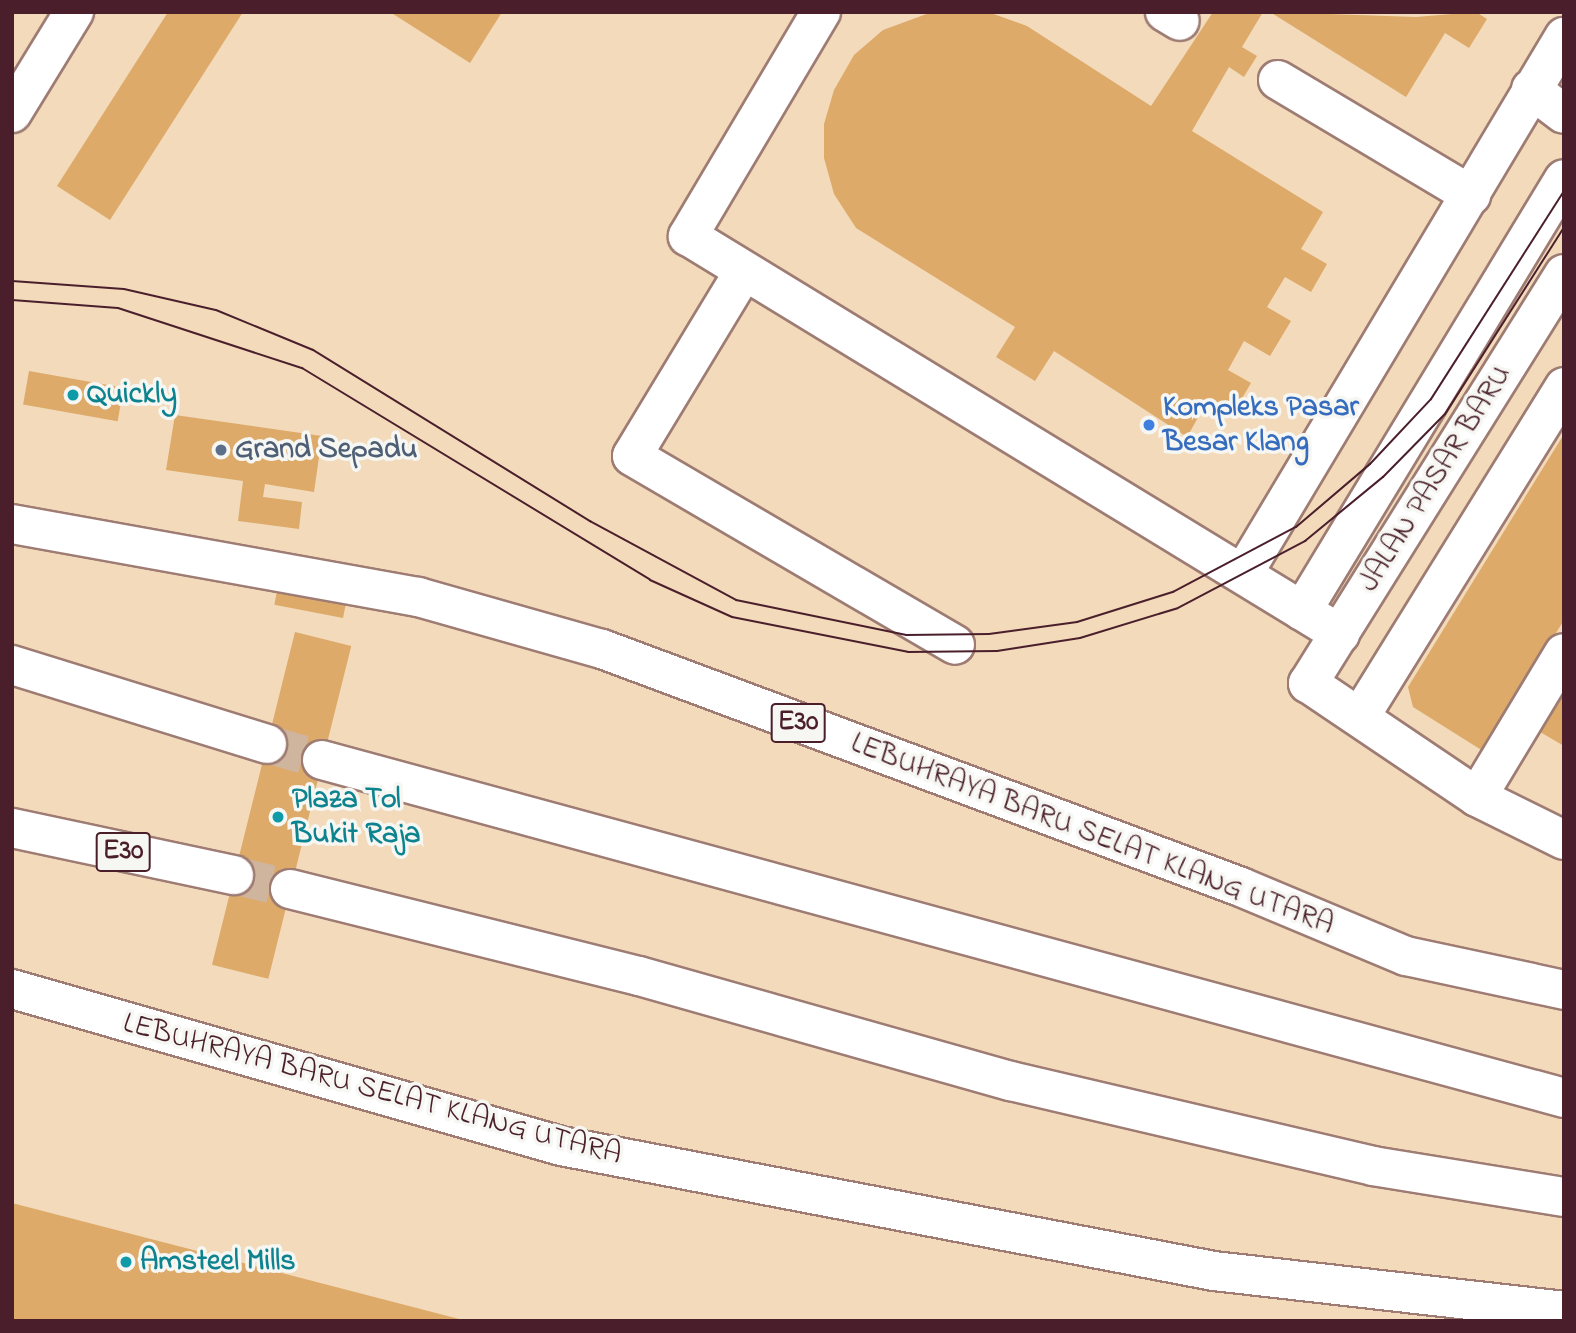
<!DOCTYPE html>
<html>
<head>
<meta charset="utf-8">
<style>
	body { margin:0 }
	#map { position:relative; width:1576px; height:1333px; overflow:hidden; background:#f2dabb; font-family:"Indie Flower",sans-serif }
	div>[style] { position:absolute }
	.building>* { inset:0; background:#ddaa69; transform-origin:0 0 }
	.highway-tunnel>* { height:38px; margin-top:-19px; transform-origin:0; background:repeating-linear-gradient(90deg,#d0b59e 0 38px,transparent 0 57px) }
	.roads { filter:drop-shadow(2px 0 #9e7c73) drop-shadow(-2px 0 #9e7c73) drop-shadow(0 2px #9e7c73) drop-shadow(0 -2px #9e7c73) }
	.minor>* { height:38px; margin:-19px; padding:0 19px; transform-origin:19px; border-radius:19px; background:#fff }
	.highway>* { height:38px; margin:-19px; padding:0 19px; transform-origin:19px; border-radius:19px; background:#fff }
	.tram>* { height:2px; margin:-1px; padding:0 1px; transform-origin:1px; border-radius:1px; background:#4a1f2b }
	.dots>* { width:19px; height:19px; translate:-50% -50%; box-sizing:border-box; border:4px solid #f6f6f2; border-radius:50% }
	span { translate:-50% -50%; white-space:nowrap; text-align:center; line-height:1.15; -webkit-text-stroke:7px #f6f6f2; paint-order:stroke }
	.shield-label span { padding:2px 5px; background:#f6f6f2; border:2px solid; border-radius:5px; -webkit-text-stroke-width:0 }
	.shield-label { font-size:28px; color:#4a1f2b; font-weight:700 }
	.culture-label { font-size:30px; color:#0d838f; font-weight:700 }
	.left { translate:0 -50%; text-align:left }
	.shop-label { font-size:30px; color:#366cbe; font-weight:700 }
	.service-label { font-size:30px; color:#4e5e75; font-weight:700 }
	.street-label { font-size:30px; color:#4a1f2b }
	.frame { position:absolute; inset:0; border:14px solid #4a1f2b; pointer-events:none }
</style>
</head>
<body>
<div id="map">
	<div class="building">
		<div style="clip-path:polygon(168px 12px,243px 12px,110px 220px,57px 186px)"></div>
		<div style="clip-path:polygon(390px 12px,502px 12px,470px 63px)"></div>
		<div style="clip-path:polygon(932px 12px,988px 12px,1027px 26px,1151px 106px,1213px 12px,1263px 12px,1242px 47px,1257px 56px,1244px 77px,1229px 67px,1192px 131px,1323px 212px,1301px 249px,1327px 264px,1311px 292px,1285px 277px,1267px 307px,1291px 321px,1270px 356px,1244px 341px,1228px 370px,1251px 383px,1232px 415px,1208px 400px,1187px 437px,1054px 351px,1035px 381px,996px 357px,1015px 327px,856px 228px,834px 194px,824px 158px,824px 124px,834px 90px,854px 55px,883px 30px)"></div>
		<div style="clip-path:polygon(1270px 12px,1416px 17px,1476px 12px,1487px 19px,1469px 48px,1445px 33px,1406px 97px)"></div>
		<div style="left:29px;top:371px;width:96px;height:34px;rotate:10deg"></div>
		<div style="clip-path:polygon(175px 415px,322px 436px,314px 492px,265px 484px,263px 497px,302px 502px,299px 529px,238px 521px,243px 481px,166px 470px)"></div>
		<div style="clip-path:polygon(1564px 434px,1564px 620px,1483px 751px,1413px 707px,1408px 687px)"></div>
		<div style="left:277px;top:591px;width:70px;height:14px;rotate:11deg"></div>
		<div style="left:295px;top:632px;width:58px;height:343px;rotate:14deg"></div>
		<div style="clip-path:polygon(1564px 681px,1564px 746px,1535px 729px)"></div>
		<div style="clip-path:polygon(12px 1203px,463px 1320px,463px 1321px,12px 1321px)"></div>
	</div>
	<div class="highway-tunnel">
		<div style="left:267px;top:744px;width:57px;rotate:16.2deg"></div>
		<div style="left:234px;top:875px;width:58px;rotate:14deg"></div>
	</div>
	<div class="roads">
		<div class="minor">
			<div style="left:821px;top:12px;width:261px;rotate:120.7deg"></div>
			<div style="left:688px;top:236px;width:764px;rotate:31.4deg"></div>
			<div style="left:1165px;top:12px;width:17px;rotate:31deg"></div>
			<div style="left:1278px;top:80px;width:225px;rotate:30.8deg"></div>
			<div style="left:1531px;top:89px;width:41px;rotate:37.1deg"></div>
			<div style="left:12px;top:113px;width:119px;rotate:-58.5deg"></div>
			<div style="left:744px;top:271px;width:216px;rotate:121.2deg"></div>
			<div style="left:632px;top:456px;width:374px;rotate:30.3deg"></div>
			<div style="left:1564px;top:274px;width:483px;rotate:122deg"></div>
			<div style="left:1308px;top:683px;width:204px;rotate:34deg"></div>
			<div style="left:1477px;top:797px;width:97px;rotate:26.3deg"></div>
			<div style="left:1243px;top:574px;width:626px;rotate:-59.13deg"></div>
			<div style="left:1302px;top:611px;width:505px;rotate:-58.76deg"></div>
			<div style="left:1361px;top:715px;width:386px;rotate:-58.2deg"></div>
			<div style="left:1477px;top:797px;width:168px;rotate:-58.9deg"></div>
		</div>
		<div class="highway">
			<div style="left:12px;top:524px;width:413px;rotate:10.2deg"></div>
			<div style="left:418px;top:597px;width:191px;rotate:15.8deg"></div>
			<div style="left:602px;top:649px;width:682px;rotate:20.43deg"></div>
			<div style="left:1241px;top:887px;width:179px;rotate:22.7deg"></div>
			<div style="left:1406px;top:956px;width:162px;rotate:12.1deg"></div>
			<div style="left:12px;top:665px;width:267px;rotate:17.2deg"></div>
			<div style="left:322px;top:760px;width:1287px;rotate:15.22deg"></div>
			<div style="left:12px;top:828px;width:227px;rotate:12deg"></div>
			<div style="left:290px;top:889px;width:360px;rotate:14deg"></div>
			<div style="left:639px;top:976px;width:387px;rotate:15.8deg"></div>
			<div style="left:1011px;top:1081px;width:372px;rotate:13.2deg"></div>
			<div style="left:1373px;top:1166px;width:193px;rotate:9.2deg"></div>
			<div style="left:12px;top:989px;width:571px;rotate:15.96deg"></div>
			<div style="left:561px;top:1146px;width:665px;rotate:10.84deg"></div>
			<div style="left:1214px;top:1271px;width:352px;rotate:6.5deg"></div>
		</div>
	</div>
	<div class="tram">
		<div style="left:12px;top:281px;width:112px;rotate:4.1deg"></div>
		<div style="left:124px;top:289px;width:94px;rotate:12.9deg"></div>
		<div style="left:216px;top:310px;width:105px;rotate:22.4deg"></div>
		<div style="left:313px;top:350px;width:326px;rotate:31.7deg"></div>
		<div style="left:590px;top:521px;width:166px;rotate:28.4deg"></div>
		<div style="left:736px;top:600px;width:174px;rotate:11.6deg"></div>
		<div style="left:906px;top:635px;width:83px;rotate:-0.7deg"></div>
		<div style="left:989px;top:634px;width:89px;rotate:-7.8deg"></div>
		<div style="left:1077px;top:622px;width:101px;rotate:-17.4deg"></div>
		<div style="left:1173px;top:592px;width:139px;rotate:-27.9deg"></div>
		<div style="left:1296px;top:527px;width:97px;rotate:-40.4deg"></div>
		<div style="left:1370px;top:464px;width:89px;rotate:-46.8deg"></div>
		<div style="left:1431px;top:399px;width:247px;rotate:-57.4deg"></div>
		<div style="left:12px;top:300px;width:106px;rotate:4.3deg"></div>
		<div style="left:118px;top:308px;width:194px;rotate:18.1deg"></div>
		<div style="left:302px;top:368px;width:407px;rotate:31.3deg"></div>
		<div style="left:650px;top:580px;width:90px;rotate:24.3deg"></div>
		<div style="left:732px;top:617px;width:179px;rotate:11.2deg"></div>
		<div style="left:908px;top:652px;width:89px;rotate:-0.6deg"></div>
		<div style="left:997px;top:651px;width:84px;rotate:-8.9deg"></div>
		<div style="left:1080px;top:638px;width:102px;rotate:-17deg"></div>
		<div style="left:1178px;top:608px;width:144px;rotate:-27.8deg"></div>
		<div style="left:1305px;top:541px;width:101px;rotate:-39.4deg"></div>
		<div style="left:1383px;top:477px;width:88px;rotate:-45.5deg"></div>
		<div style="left:1445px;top:414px;width:222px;rotate:-57.5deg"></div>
	</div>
	<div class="dots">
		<div style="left:73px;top:395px;background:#0f9aa8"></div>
		<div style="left:1149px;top:425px;background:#3f7fe0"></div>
		<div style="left:221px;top:450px;background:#5c6f8a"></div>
		<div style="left:278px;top:817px;background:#0f9aa8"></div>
		<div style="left:126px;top:1262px;background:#0f9aa8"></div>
	</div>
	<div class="shield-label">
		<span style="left:798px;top:723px">E30</span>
		<span style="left:123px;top:852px">E30</span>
	</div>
	<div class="culture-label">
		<span class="left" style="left:87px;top:395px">Quickly</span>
		<span class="left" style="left:292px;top:817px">Plaza Tol<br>Bukit Raja</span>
		<span class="left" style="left:140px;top:1262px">Amsteel Mills</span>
	</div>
	<div class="shop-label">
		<span class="left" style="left:1163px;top:425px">Kompleks Pasar<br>Besar Klang</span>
	</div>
	<div class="service-label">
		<span class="left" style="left:235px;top:450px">Grand Sepadu</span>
	</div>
	<div class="street-label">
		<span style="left:1436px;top:479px;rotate:-58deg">JALAN PASAR BARU</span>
		<span style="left:1092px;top:835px;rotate:21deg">LEBUHRAYA BARU SELAT KLANG UTARA</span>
		<span style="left:372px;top:1090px;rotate:15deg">LEBUHRAYA BARU SELAT KLANG UTARA</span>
	</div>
	<div class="frame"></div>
</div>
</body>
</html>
